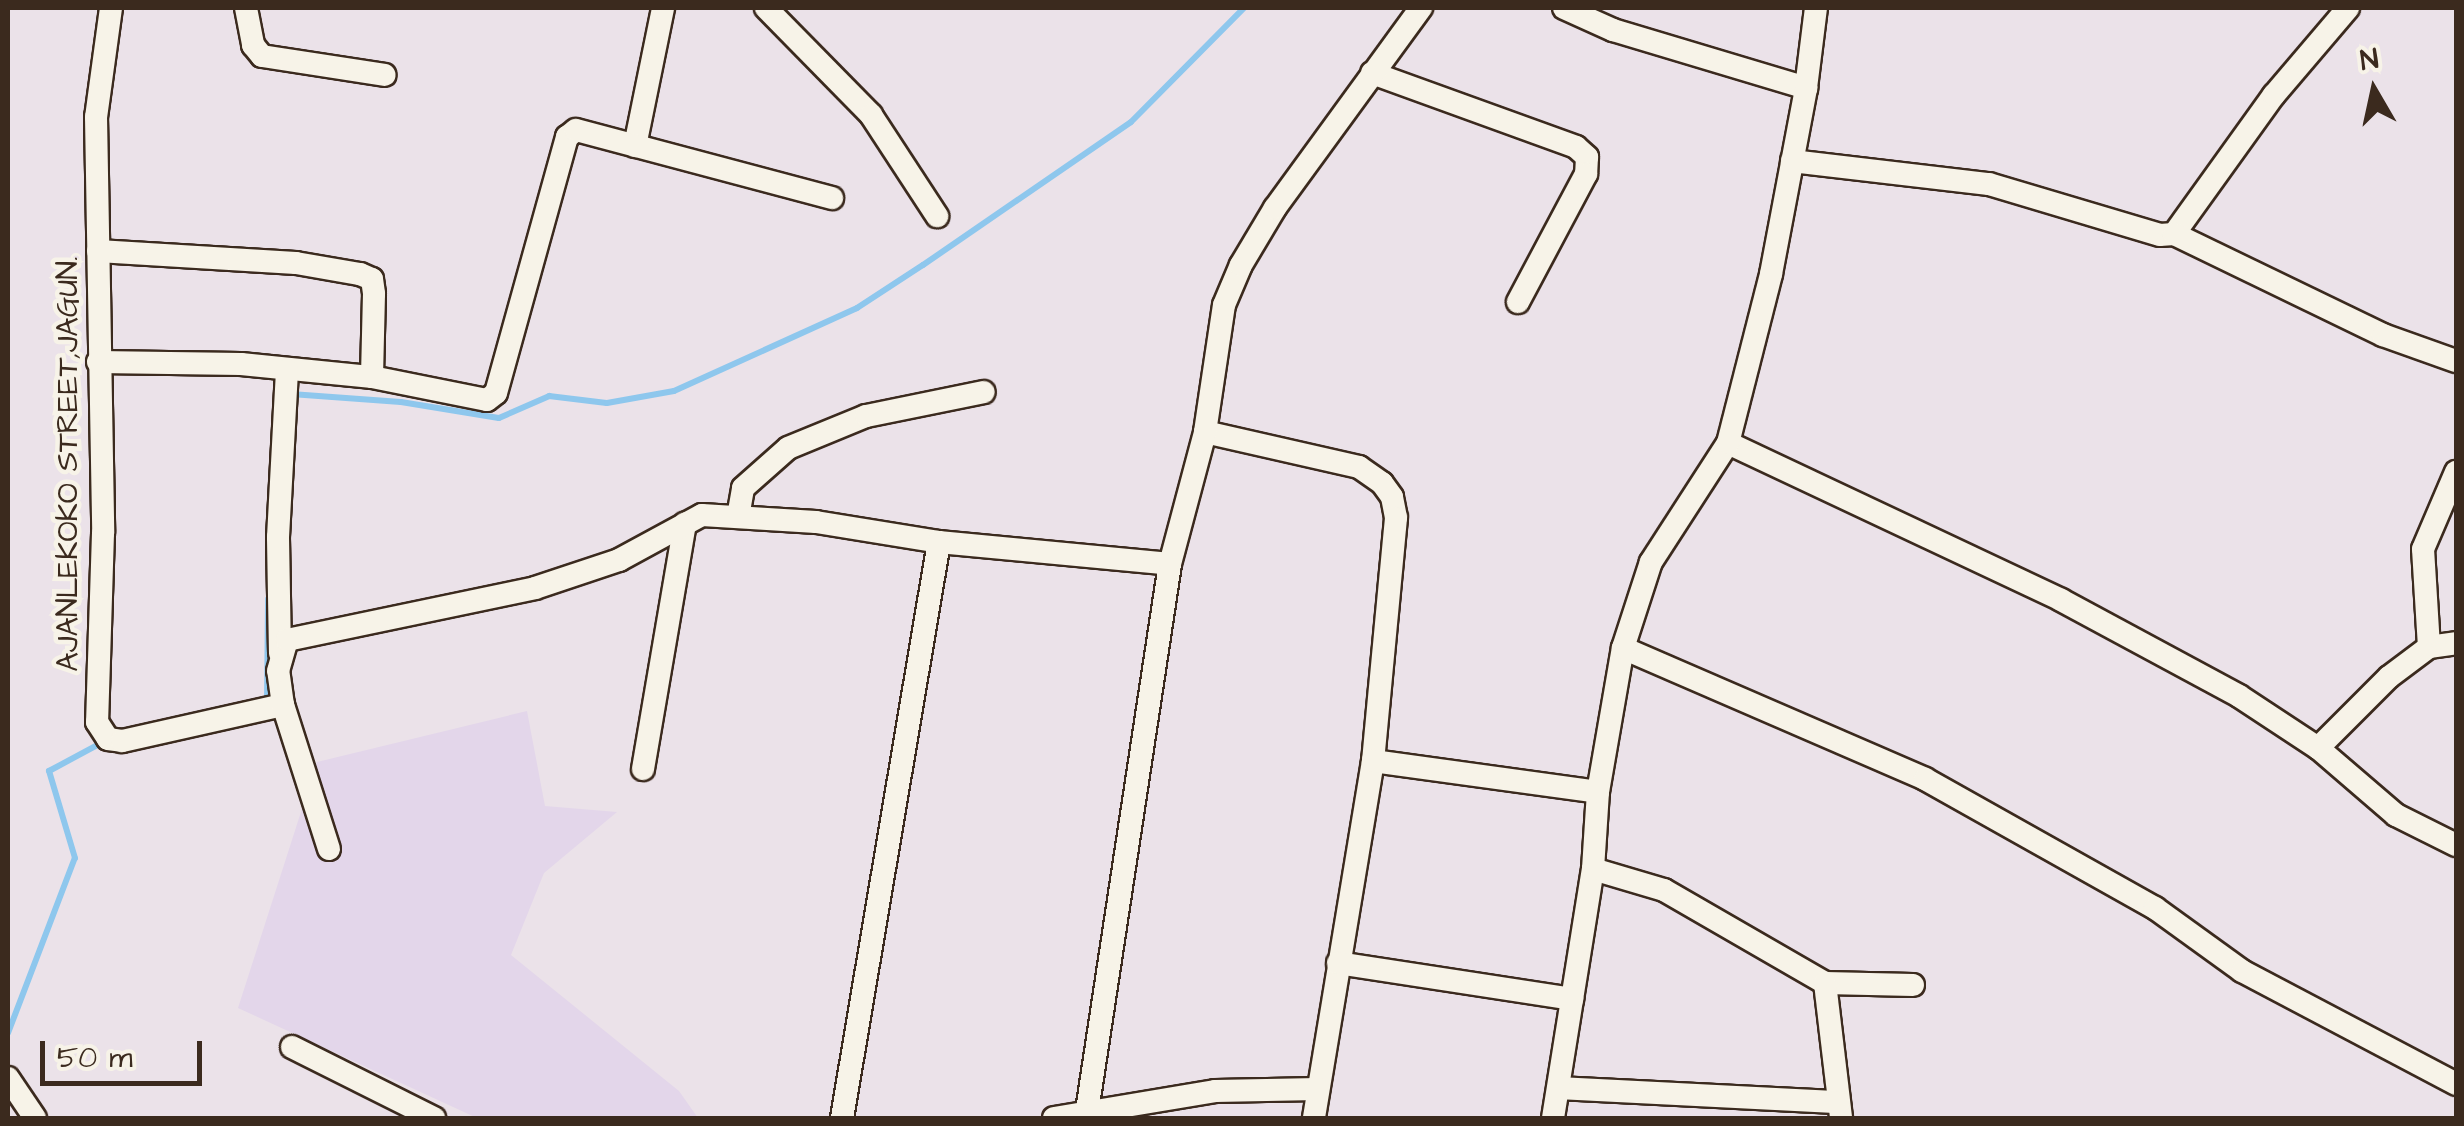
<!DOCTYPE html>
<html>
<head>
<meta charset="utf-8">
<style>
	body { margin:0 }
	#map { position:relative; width:2464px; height:1126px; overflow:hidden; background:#ebe2e9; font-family:"Architects Daughter",sans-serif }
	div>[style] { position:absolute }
	.built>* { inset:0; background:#e3d6ea }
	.stream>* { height:6px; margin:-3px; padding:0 3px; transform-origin:3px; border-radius:3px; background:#8ec7ed }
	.roads { filter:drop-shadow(2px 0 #3b2a1e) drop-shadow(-2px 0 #3b2a1e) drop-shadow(0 2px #3b2a1e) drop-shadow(0 -2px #3b2a1e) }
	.minor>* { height:22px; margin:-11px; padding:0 11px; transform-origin:11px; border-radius:11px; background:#f7f3e8 }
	span { translate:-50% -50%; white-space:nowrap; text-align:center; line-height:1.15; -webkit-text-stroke:9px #f7f3e8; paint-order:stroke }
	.street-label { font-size:30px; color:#3b2a1e }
	.frame { position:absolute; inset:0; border:10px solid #3b2a1e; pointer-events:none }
	.north { position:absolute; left:2324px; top:40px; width:100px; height:100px; -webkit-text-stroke:8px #f7f3e8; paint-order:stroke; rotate:351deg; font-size:28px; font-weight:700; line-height:40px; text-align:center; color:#3b2a1e }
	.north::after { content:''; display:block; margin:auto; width:35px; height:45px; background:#3b2a1e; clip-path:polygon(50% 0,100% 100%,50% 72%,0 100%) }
	.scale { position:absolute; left:40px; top:1041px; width:162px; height:45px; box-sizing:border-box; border:5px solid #3b2a1e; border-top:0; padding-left:12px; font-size:30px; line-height:35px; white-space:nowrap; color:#3b2a1e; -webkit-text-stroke:8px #f7f3e8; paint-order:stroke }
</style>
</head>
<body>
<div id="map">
	<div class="built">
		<div style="clip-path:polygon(527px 711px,545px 806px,617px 812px,544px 873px,511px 955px,679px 1091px,698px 1118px,477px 1118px,238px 1008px,317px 762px)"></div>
	</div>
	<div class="stream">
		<div style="left:291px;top:394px;width:110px;rotate:4.2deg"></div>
		<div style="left:401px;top:402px;width:99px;rotate:9.3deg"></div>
		<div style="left:499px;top:418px;width:55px;rotate:-23.7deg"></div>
		<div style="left:549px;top:396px;width:58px;rotate:6.9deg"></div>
		<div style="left:607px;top:403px;width:68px;rotate:-10.2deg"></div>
		<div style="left:674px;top:391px;width:201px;rotate:-24.4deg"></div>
		<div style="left:857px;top:308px;width:79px;rotate:-33.1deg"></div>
		<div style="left:923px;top:265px;width:252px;rotate:-34.5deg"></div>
		<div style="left:1131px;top:122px;width:161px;rotate:-45.3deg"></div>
		<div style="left:267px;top:702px;width:103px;rotate:-89.4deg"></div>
		<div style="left:8px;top:1033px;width:187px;rotate:-69.1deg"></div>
		<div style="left:75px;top:858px;width:91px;rotate:-106.6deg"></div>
		<div style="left:49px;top:771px;width:61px;rotate:-28.2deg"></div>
	</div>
	<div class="roads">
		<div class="minor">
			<div style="left:111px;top:8px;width:110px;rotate:97.8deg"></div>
			<div style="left:96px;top:117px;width:416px;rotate:89deg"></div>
			<div style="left:103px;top:533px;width:189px;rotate:91.8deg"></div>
			<div style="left:97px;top:722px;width:20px;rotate:57deg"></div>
			<div style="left:108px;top:739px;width:14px;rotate:8deg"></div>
			<div style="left:122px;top:741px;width:165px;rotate:-12.6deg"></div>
			<div style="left:246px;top:8px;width:38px;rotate:79deg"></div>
			<div style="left:253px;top:45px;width:14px;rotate:51deg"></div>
			<div style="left:262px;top:56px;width:124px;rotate:8.8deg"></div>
			<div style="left:766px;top:8px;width:150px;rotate:45.5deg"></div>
			<div style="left:871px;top:115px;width:121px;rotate:56.8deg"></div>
			<div style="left:1564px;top:8px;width:54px;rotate:24.2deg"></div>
			<div style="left:1613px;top:30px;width:202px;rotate:16.7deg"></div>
			<div style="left:1372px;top:73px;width:217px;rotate:19.9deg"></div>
			<div style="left:1576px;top:147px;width:15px;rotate:42deg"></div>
			<div style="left:1587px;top:157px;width:17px;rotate:93deg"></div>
			<div style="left:1586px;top:174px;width:145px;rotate:118deg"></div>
			<div style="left:635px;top:146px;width:141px;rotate:-78.5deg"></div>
			<div style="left:1792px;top:161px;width:198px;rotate:6.7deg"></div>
			<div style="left:1989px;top:184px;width:178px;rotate:16.6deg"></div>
			<div style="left:2160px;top:235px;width:14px;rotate:-4deg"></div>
			<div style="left:2174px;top:234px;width:171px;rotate:-54.3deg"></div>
			<div style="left:2274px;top:95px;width:114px;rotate:-49.6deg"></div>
			<div style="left:2174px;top:234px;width:232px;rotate:25.8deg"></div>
			<div style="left:2383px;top:335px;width:77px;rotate:19.6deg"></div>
			<div style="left:98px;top:251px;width:198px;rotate:3.5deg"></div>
			<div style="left:296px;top:263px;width:65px;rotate:9.8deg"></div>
			<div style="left:360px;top:274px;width:13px;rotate:23deg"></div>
			<div style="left:372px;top:279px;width:15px;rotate:82deg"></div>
			<div style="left:374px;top:294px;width:83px;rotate:91.4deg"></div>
			<div style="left:372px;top:377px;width:117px;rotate:11.3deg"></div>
			<div style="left:487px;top:400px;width:11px;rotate:-38deg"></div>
			<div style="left:496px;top:393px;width:266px;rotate:-74.5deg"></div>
			<div style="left:567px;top:137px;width:11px;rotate:-38deg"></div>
			<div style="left:576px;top:130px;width:265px;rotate:14.9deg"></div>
			<div style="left:98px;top:362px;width:143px;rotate:0.8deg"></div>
			<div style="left:241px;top:364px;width:132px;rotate:5.7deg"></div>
			<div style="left:1205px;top:432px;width:158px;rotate:12.8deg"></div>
			<div style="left:1359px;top:467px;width:28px;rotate:35deg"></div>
			<div style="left:1382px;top:483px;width:17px;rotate:54deg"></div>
			<div style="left:1392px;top:497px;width:21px;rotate:79deg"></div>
			<div style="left:1396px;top:518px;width:244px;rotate:95.4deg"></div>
			<div style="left:1373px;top:761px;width:362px;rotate:99.4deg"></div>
			<div style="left:1728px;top:443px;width:368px;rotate:25.2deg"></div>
			<div style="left:2061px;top:600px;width:202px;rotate:28.3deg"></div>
			<div style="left:2239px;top:696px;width:95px;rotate:33.4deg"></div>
			<div style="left:2318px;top:748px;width:103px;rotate:40.7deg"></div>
			<div style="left:2396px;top:815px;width:67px;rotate:26.6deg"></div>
			<div style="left:738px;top:517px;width:29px;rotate:-80deg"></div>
			<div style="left:743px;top:488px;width:60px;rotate:-41.6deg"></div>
			<div style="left:788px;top:448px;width:84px;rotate:-22.3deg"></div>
			<div style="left:866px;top:416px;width:120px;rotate:-11.5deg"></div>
			<div style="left:2429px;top:647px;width:98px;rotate:-93.5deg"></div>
			<div style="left:2423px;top:549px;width:84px;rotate:-66.8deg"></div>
			<div style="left:1623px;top:648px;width:329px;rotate:23.4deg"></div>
			<div style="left:1925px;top:779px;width:264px;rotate:29.3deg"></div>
			<div style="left:2155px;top:908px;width:107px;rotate:35.9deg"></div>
			<div style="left:2242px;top:971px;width:242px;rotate:27.8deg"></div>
			<div style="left:280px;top:653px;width:116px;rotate:-91deg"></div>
			<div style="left:278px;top:537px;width:167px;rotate:-86.9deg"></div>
			<div style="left:2318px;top:748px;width:100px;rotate:-45deg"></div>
			<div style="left:2389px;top:677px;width:50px;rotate:-36.9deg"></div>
			<div style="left:2429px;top:647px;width:27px;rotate:-8deg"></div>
			<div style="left:1373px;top:761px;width:227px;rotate:7.8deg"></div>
			<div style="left:643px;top:769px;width:249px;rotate:-80.3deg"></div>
			<div style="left:329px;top:849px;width:151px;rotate:-107.7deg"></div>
			<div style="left:283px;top:705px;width:34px;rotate:-98deg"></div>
			<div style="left:278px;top:671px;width:32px;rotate:-74deg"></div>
			<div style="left:287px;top:640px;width:253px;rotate:-11.8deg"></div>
			<div style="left:535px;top:588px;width:89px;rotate:-18.4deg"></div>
			<div style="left:619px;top:560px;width:94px;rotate:-28.5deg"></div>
			<div style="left:702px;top:515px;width:114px;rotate:3.5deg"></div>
			<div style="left:816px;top:522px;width:125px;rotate:9.2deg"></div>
			<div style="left:939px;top:542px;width:232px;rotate:5.4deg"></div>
			<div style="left:1593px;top:869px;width:74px;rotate:16.5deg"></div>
			<div style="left:1664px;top:890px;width:186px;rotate:30deg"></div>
			<div style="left:1825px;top:983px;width:88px;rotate:1.3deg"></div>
			<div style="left:1338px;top:963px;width:237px;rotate:8.7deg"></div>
			<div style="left:1825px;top:983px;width:136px;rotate:83.2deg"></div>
			<div style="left:292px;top:1047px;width:159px;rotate:26.6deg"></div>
			<div style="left:8px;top:1078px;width:48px;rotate:56deg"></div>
			<div style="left:1559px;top:1088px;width:280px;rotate:2.9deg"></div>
			<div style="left:1087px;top:1111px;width:553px;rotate:-81.37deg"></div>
			<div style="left:1170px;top:564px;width:137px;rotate:-75.1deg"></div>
			<div style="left:1205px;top:432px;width:128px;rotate:-81.5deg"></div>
			<div style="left:1224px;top:305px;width:43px;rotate:-67deg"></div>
			<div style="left:1241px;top:265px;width:66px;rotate:-59.2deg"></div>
			<div style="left:1275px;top:208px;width:248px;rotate:-53.9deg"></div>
			<div style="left:842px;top:1118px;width:584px;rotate:-80.44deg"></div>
			<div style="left:1054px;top:1118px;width:163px;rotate:-9.5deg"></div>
			<div style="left:1215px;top:1091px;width:103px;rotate:-1.1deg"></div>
			<div style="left:1553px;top:1118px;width:252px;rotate:-80.9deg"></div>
			<div style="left:1593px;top:869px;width:77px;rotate:-86.3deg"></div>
			<div style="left:1598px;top:792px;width:146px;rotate:-80.2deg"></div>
			<div style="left:1623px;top:648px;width:90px;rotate:-72deg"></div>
			<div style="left:1651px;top:562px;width:142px;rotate:-57.1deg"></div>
			<div style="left:1728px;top:443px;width:174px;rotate:-75.7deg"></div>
			<div style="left:1771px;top:274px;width:189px;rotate:-79.3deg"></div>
			<div style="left:1806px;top:88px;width:81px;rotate:-82.9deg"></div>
		</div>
	</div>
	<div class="street-label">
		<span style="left:68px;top:464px;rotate:-90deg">AJANLEKOKO STREET,JAGUN.</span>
	</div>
	<div class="frame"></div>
	<div class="north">N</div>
	<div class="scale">50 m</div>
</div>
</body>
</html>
